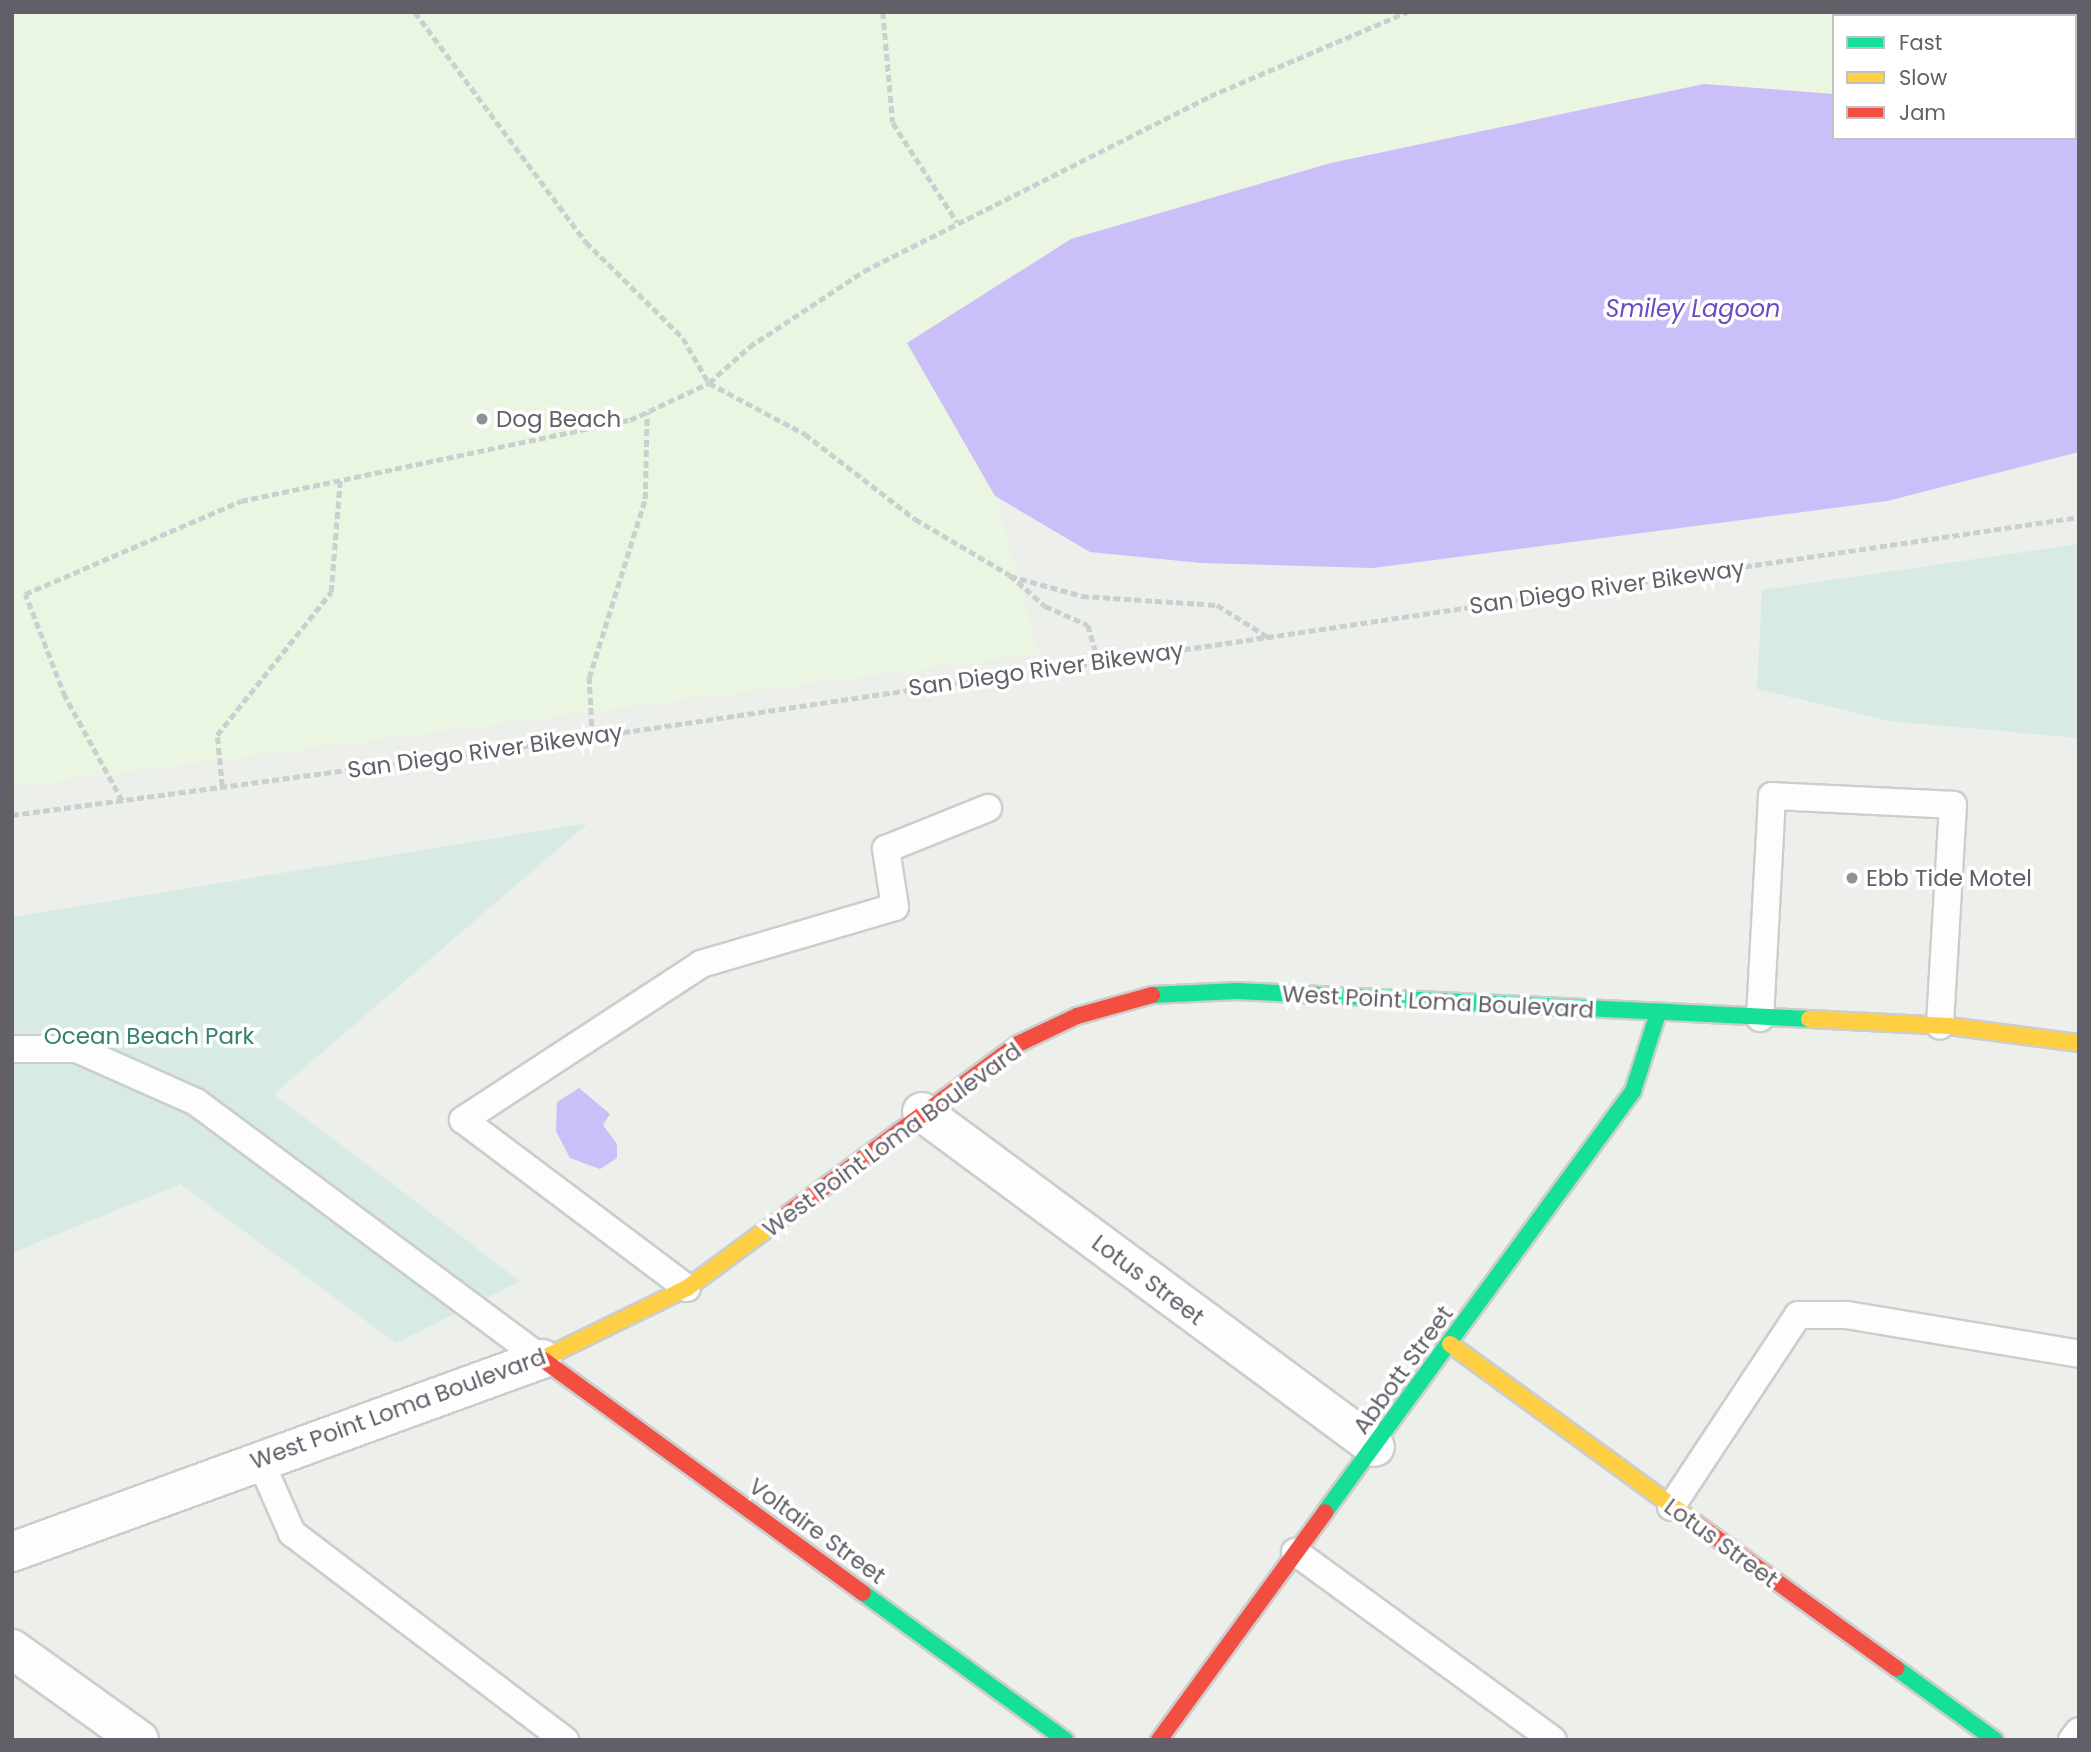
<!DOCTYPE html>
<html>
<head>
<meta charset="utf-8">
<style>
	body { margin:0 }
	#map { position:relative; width:2091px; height:1752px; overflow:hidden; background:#ecefea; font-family:Poppins,sans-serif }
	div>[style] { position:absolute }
	.green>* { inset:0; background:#d7ebe4 }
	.sand>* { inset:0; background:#eaf6e1 }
	.water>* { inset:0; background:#cabff8 }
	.path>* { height:4.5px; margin-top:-2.25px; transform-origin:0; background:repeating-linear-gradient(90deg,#cacfd0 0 7px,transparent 0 10.5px) }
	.roads { filter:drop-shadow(2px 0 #cccdcd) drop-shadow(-2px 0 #cccdcd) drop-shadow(0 2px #cccdcd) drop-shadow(0 -2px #cccdcd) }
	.lane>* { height:26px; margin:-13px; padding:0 13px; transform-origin:13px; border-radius:13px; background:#fcfdfc }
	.street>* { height:38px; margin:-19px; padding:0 19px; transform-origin:19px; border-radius:19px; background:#fcfdfc }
	.fast>* { height:16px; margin:-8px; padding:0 8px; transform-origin:8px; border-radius:8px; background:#16e098 }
	.slow>* { height:16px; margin:-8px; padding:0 8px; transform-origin:8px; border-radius:8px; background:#ffcf43 }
	.jam>* { height:16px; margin:-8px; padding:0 8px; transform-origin:8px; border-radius:8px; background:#f24e42 }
	.dots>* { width:19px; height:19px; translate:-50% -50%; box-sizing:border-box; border:4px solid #fff; border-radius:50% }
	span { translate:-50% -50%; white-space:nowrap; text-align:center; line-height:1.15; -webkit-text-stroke:7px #fff; paint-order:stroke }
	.poi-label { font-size:23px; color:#625f68 }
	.left { translate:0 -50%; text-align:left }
	.street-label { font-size:23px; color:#625f68 }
	.park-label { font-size:23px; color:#358171 }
	.water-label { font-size:24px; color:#6c4cc3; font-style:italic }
	.frame { position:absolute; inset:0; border:14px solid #625f68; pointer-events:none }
	.legend { position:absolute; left:1832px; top:14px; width:245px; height:126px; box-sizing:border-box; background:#fff; border:2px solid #c0bfc3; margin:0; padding:9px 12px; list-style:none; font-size:21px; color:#625f68 }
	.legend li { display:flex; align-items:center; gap:14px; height:35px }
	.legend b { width:35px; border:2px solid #c0bfc3 }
</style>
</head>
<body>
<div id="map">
	<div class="green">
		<div style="clip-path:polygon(2079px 544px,2079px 738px,1889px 721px,1757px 689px,1762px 590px)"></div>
		<div style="clip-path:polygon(588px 823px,274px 1094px,520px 1281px,396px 1343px,180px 1184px,12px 1253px,12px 917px)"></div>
	</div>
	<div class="sand">
		<div style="clip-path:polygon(12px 12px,2079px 12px,2079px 67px,2075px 16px,1834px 16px,1834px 94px,1704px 84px,1331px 163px,907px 343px,995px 496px,1039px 654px,12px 787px)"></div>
	</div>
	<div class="water">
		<div style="clip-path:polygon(2079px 67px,2079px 452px,1887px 501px,1373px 568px,1201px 563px,1090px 552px,995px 496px,907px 343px,1071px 239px,1331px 163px,1704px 84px,1834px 94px,1834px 138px,2075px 138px)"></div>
		<div style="clip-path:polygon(579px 1088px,610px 1114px,603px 1125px,617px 1144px,617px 1158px,600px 1169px,570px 1158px,556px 1131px,557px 1102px)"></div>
	</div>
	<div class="path">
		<div style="left:415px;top:12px;width:287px;rotate:53.4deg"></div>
		<div style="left:586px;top:242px;width:136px;rotate:44.7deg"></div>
		<div style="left:683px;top:338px;width:52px;rotate:60deg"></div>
		<div style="left:709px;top:383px;width:109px;rotate:28deg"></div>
		<div style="left:805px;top:434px;width:139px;rotate:37.7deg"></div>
		<div style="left:915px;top:519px;width:110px;rotate:30.5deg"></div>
		<div style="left:1010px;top:575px;width:47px;rotate:41.5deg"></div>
		<div style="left:1045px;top:606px;width:47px;rotate:23.8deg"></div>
		<div style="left:1088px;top:625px;width:36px;rotate:74deg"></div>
		<div style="left:883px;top:12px;width:111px;rotate:84.9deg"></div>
		<div style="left:893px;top:123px;width:118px;rotate:57.1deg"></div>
		<div style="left:1010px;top:576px;width:75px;rotate:15.5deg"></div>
		<div style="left:1082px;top:596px;width:135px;rotate:3.8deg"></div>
		<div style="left:1217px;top:605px;width:60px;rotate:32.1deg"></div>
		<div style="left:592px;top:736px;width:58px;rotate:-93deg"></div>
		<div style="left:589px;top:678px;width:188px;rotate:-72.6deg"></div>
		<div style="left:645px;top:499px;width:87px;rotate:-88.7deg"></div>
		<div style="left:222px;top:786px;width:51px;rotate:-95.6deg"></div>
		<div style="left:217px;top:735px;width:183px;rotate:-51.4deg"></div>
		<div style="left:331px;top:592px;width:111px;rotate:-85.4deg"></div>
		<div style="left:122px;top:801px;width:119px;rotate:-118.7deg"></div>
		<div style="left:65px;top:697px;width:110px;rotate:-111.2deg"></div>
		<div style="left:25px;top:594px;width:235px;rotate:-23.3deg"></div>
		<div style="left:241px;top:501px;width:397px;rotate:-11.8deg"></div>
		<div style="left:630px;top:420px;width:87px;rotate:-25.1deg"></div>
		<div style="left:709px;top:383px;width:54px;rotate:-42deg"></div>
		<div style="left:749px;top:347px;width:138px;rotate:-33.5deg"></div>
		<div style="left:864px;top:271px;width:388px;rotate:-26.8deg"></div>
		<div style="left:1210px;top:96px;width:214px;rotate:-23.1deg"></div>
		<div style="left:12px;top:815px;width:564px;rotate:-7.64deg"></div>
		<div style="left:571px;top:740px;width:1524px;rotate:-8.41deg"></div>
	</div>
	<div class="roads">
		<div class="lane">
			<div style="left:1760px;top:1018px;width:222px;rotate:-86.9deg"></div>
			<div style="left:1772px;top:796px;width:181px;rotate:2.8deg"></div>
			<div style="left:1953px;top:805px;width:221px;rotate:93.4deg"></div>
			<div style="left:12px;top:1049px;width:65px"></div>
			<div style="left:77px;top:1049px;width:130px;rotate:24deg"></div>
			<div style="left:196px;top:1102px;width:431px;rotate:36.6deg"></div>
			<div style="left:687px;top:1288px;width:280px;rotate:-143.1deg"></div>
			<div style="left:463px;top:1120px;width:285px;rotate:-33.2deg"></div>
			<div style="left:701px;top:964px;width:202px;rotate:-16.4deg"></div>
			<div style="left:895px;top:907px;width:59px;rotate:-98.8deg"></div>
			<div style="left:886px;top:849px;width:110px;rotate:-21.9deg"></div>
			<div style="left:259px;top:1458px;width:82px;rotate:66.3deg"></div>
			<div style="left:292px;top:1533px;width:343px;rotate:37.2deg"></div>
			<div style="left:1671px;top:1507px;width:230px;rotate:-56.5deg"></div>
			<div style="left:1798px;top:1315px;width:49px"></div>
			<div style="left:1847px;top:1315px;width:235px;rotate:9.5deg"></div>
			<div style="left:1295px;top:1552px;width:319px;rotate:36.1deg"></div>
			<div style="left:2072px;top:1740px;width:11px;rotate:-52deg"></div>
		</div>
		<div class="street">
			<div style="left:922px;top:1112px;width:563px;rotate:36.48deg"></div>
			<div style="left:12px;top:1552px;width:564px;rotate:-20.01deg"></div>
			<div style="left:12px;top:1649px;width:156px;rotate:35.6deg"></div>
		</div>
		<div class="fast">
			<div style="left:1152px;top:995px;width:85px;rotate:-2.7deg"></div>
			<div style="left:1237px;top:991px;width:573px;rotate:2.8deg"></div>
			<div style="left:1325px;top:1512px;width:522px;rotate:-53.81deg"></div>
			<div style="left:1633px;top:1091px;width:82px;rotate:-72.2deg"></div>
			<div style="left:863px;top:1593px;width:250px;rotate:36deg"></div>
			<div style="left:1896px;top:1668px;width:122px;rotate:36deg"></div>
		</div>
		<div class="slow">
			<div style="left:1809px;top:1019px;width:140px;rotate:2.9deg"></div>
			<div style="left:1949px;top:1026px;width:131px;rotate:7.5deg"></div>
			<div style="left:1450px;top:1344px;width:306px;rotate:36.1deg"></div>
			<div style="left:542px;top:1359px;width:161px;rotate:-26.1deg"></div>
			<div style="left:687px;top:1288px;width:113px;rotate:-36.4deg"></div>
		</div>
		<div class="jam">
			<div style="left:778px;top:1221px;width:298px;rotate:-36.4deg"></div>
			<div style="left:1018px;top:1044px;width:65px;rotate:-25.4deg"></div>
			<div style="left:1077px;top:1016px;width:78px;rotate:-15.6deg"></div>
			<div style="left:542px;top:1359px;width:397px;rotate:36.1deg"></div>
			<div style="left:1697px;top:1524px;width:246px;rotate:35.9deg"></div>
			<div style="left:1159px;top:1740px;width:282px;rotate:-53.9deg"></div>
		</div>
	</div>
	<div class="dots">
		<div style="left:482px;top:419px;background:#929196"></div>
		<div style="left:1852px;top:878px;background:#929196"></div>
	</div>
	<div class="poi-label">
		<span class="left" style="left:496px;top:419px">Dog Beach</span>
		<span class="left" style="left:1866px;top:878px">Ebb Tide Motel</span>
	</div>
	<div class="street-label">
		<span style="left:1607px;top:587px;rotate:-8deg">San Diego River Bikeway</span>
		<span style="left:1046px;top:669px;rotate:-8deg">San Diego River Bikeway</span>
		<span style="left:485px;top:751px;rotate:-8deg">San Diego River Bikeway</span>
		<span style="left:1438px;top:1002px;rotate:3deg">West Point Loma Boulevard</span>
		<span style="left:892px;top:1140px;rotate:-36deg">West Point Loma Boulevard</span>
		<span style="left:1148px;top:1280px;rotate:37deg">Lotus Street</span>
		<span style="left:1403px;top:1370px;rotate:-54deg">Abbott Street</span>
		<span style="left:398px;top:1409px;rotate:-20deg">West Point Loma Boulevard</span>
		<span style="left:817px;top:1531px;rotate:36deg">Voltaire Street</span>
		<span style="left:1721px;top:1543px;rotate:36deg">Lotus Street</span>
	</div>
	<div class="park-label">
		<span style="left:149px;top:1036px">Ocean Beach Park</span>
	</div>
	<div class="water-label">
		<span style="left:1693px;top:309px">Smiley Lagoon</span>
	</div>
	<div class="frame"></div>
	<ul class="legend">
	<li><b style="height:9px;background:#16e098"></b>Fast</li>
	<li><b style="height:9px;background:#ffcf43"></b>Slow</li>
	<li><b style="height:9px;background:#f24e42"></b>Jam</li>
	</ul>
</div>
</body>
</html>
